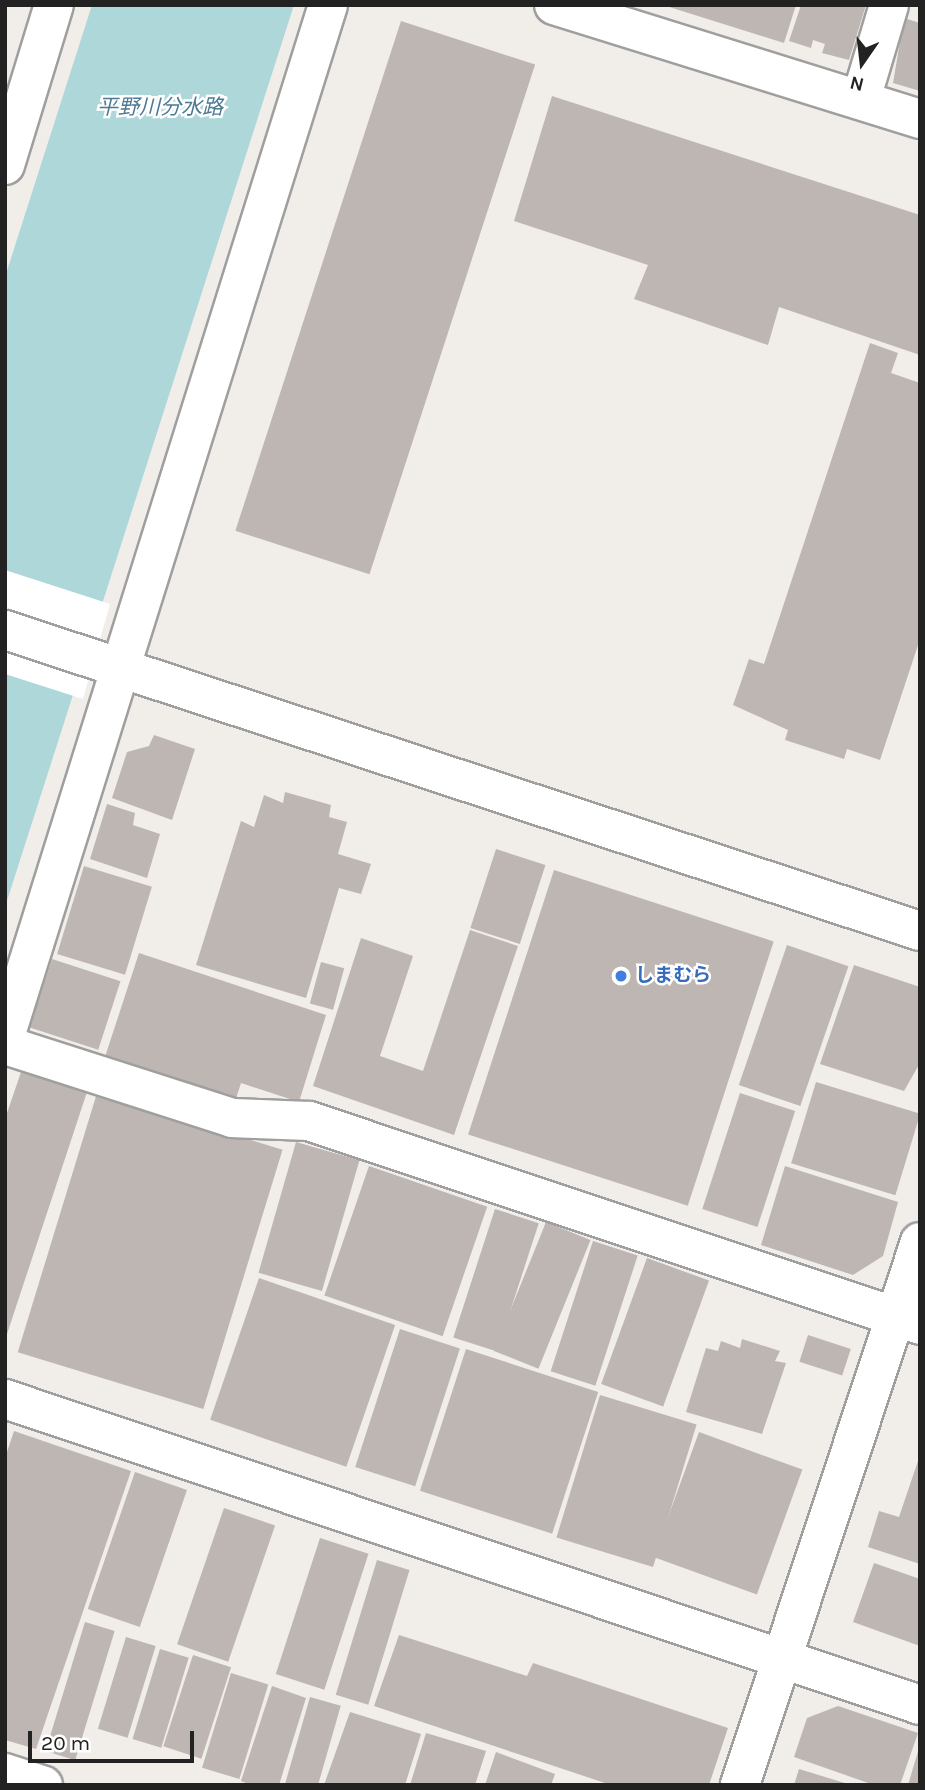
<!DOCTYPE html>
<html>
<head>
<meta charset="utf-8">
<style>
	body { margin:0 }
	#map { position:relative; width:925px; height:1790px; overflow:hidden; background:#f1ede9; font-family:Karla,"Noto Sans JP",sans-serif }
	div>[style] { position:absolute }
	.water>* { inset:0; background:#aed7da }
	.pier>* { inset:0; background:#fff }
	.building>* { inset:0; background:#beb6b2; transform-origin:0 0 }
	.roads { filter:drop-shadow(2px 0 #9f9f9f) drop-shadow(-2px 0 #9f9f9f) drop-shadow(0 2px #9f9f9f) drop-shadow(0 -2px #9f9f9f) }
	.minor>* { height:38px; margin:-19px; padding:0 19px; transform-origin:19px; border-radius:19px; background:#fff }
	.tertiary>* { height:38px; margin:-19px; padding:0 19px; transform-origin:19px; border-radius:19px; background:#fff }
	.dots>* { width:19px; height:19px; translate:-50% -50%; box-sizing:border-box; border:4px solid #fff; border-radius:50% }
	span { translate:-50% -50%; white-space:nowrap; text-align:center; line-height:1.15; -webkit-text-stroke:5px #fff; paint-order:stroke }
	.shop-label { font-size:19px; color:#366cbe; font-weight:700 }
	.left { translate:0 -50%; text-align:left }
	.water-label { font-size:21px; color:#4c7a93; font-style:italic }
	.frame { position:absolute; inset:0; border:7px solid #222; pointer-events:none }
	.north { position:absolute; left:827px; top:28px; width:70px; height:70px; -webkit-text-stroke:5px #fff; paint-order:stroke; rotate:194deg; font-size:19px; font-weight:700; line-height:28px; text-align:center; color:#222 }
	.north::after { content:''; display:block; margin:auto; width:24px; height:32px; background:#222; clip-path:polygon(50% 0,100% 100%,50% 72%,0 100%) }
	.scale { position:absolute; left:28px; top:1731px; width:166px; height:32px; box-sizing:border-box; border:4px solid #222; border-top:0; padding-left:9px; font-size:21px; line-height:24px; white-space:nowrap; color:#222; -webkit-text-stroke:5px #fff; paint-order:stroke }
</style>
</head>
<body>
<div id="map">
	<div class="water">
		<div style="clip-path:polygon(92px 5px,294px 5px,5px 907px,5px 277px)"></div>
	</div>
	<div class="pier">
		<div style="clip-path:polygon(5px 570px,110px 604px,83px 699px,5px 674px)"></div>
	</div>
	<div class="building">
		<div style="clip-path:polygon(663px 5px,796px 5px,784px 43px)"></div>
		<div style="clip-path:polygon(801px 5px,866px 5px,849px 60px,822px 53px,825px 44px,813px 40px,811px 48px,789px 41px)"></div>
		<div style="clip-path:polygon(904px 18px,920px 23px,920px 91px,893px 83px)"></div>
		<div style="left:401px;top:21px;width:141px;height:536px;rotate:18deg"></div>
		<div style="clip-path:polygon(552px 96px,920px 215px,920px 355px,779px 307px,768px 345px,634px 299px,648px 265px,514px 221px)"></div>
		<div style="clip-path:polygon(870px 343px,898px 353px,891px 373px,920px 383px,920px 639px,880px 760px,847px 749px,844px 759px,785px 740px,788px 730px,733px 705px,749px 659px,764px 664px)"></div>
		<div style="clip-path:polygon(154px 735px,195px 749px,172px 820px,112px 798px,127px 752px,149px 746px)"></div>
		<div style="clip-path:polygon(285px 792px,331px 805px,329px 817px,347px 822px,338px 854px,371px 864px,361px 894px,339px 888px,306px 998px,196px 965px,241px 821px,254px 827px,264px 795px,283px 803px)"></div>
		<div style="clip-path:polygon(107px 804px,135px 813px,133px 825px,160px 834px,147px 878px,90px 859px)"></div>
		<div style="left:496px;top:849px;width:52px;height:83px;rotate:18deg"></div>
		<div style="left:84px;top:866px;width:71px;height:92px;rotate:17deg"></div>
		<div style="left:554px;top:870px;width:231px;height:278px;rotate:18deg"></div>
		<div style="clip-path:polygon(470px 930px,518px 946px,454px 1135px,313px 1086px,361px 938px,413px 956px,380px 1056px,423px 1071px)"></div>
		<div style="left:787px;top:945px;width:65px;height:148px;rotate:19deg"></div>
		<div style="clip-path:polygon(139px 953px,326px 1015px,299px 1102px,241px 1083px,234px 1105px,103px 1063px)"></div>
		<div style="left:52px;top:959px;width:72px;height:72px;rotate:18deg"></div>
		<div style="left:321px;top:962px;width:24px;height:43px;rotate:15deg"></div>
		<div style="clip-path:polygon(854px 965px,920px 987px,920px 1063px,904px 1091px,820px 1064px)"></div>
		<div style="clip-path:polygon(21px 1072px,87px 1092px,6px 1337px,5px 1119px)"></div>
		<div style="left:816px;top:1082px;width:109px;height:85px;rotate:17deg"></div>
		<div style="left:97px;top:1093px;width:194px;height:271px;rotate:17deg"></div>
		<div style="left:740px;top:1093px;width:58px;height:122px;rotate:18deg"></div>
		<div style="left:296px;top:1142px;width:66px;height:136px;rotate:16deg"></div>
		<div style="left:369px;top:1166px;width:125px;height:137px;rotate:19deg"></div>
		<div style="clip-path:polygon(785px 1166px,898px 1202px,883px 1256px,853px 1275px,761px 1245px)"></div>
		<div style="left:495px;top:1209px;width:46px;height:135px;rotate:18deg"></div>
		<div style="left:546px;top:1222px;width:48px;height:139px;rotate:22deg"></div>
		<div style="left:593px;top:1241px;width:47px;height:137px;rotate:18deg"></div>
		<div style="left:647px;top:1258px;width:66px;height:134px;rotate:20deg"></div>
		<div style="left:259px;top:1278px;width:144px;height:150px;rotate:19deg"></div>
		<div style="left:400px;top:1329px;width:63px;height:145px;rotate:18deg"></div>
		<div style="left:808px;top:1335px;width:45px;height:28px;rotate:18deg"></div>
		<div style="clip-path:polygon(742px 1339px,780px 1351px,775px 1361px,786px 1363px,762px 1434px,686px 1412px,706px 1348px,718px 1351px,721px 1341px,740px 1348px)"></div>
		<div style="left:466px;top:1349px;width:139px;height:149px;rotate:18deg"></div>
		<div style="left:600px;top:1395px;width:101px;height:149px;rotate:17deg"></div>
		<div style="clip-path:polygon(14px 1431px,131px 1471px,36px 1749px,5px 1740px,5px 1458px)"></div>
		<div style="left:699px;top:1432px;width:110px;height:133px;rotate:20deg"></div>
		<div style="clip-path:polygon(920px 1455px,920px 1564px,868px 1547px,879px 1511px,899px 1517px)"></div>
		<div style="left:135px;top:1472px;width:55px;height:145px;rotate:19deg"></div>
		<div style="left:224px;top:1508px;width:54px;height:144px;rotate:19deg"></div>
		<div style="left:320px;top:1538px;width:51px;height:143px;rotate:18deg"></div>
		<div style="left:377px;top:1560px;width:34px;height:141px;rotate:17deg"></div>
		<div style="clip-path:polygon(874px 1563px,920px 1579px,920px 1646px,853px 1622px)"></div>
		<div style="left:85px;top:1622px;width:31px;height:135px;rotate:17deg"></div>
		<div style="clip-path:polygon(399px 1635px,527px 1676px,533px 1663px,728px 1728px,709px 1785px,611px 1785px,374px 1706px)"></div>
		<div style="left:126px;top:1637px;width:31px;height:96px;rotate:17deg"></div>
		<div style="left:160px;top:1649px;width:30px;height:94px;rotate:17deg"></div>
		<div style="left:193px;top:1655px;width:40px;height:96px;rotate:18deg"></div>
		<div style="left:231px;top:1673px;width:39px;height:99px;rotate:17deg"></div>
		<div style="clip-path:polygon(272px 1686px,306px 1698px,279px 1785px,251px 1785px,241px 1781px)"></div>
		<div style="left:310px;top:1697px;width:32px;height:92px;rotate:16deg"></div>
		<div style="clip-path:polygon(838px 1706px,918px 1733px,900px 1785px,874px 1785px,794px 1757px,807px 1718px)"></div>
		<div style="clip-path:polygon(350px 1712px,421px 1734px,405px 1785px,324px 1785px)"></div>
		<div style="clip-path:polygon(426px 1733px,486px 1751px,475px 1785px,410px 1785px)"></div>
		<div style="clip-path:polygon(919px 1748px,920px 1785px,908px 1785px)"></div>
		<div style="clip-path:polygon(496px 1752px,555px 1774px,551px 1785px,485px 1785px)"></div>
		<div style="clip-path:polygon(799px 1769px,848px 1784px,848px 1785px,794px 1785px)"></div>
	</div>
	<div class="roads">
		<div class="minor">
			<div style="left:554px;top:5px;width:383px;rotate:17.3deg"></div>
			<div style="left:861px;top:99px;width:98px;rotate:-73.4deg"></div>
			<div style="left:5px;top:165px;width:167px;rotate:-73deg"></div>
			<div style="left:5px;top:1037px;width:1081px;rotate:-72.62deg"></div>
			<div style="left:5px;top:1045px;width:238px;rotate:17.8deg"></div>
			<div style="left:232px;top:1118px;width:77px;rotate:2.2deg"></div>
			<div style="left:309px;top:1121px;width:644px;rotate:18.46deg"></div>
			<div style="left:5px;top:1399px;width:965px;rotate:18.49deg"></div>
			<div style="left:5px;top:1773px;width:40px;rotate:18deg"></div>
			<div style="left:740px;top:1785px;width:572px;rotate:-71.66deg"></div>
		</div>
		<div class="tertiary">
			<div style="left:5px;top:630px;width:963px;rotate:18.21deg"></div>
		</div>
	</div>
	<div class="dots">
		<div style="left:621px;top:976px;background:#3f7fe0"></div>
	</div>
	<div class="shop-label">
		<span class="left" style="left:635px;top:976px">しまむら</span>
	</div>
	<div class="water-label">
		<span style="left:160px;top:107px">平野川分水路</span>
	</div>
	<div class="frame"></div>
	<div class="north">N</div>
	<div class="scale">20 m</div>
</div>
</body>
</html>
